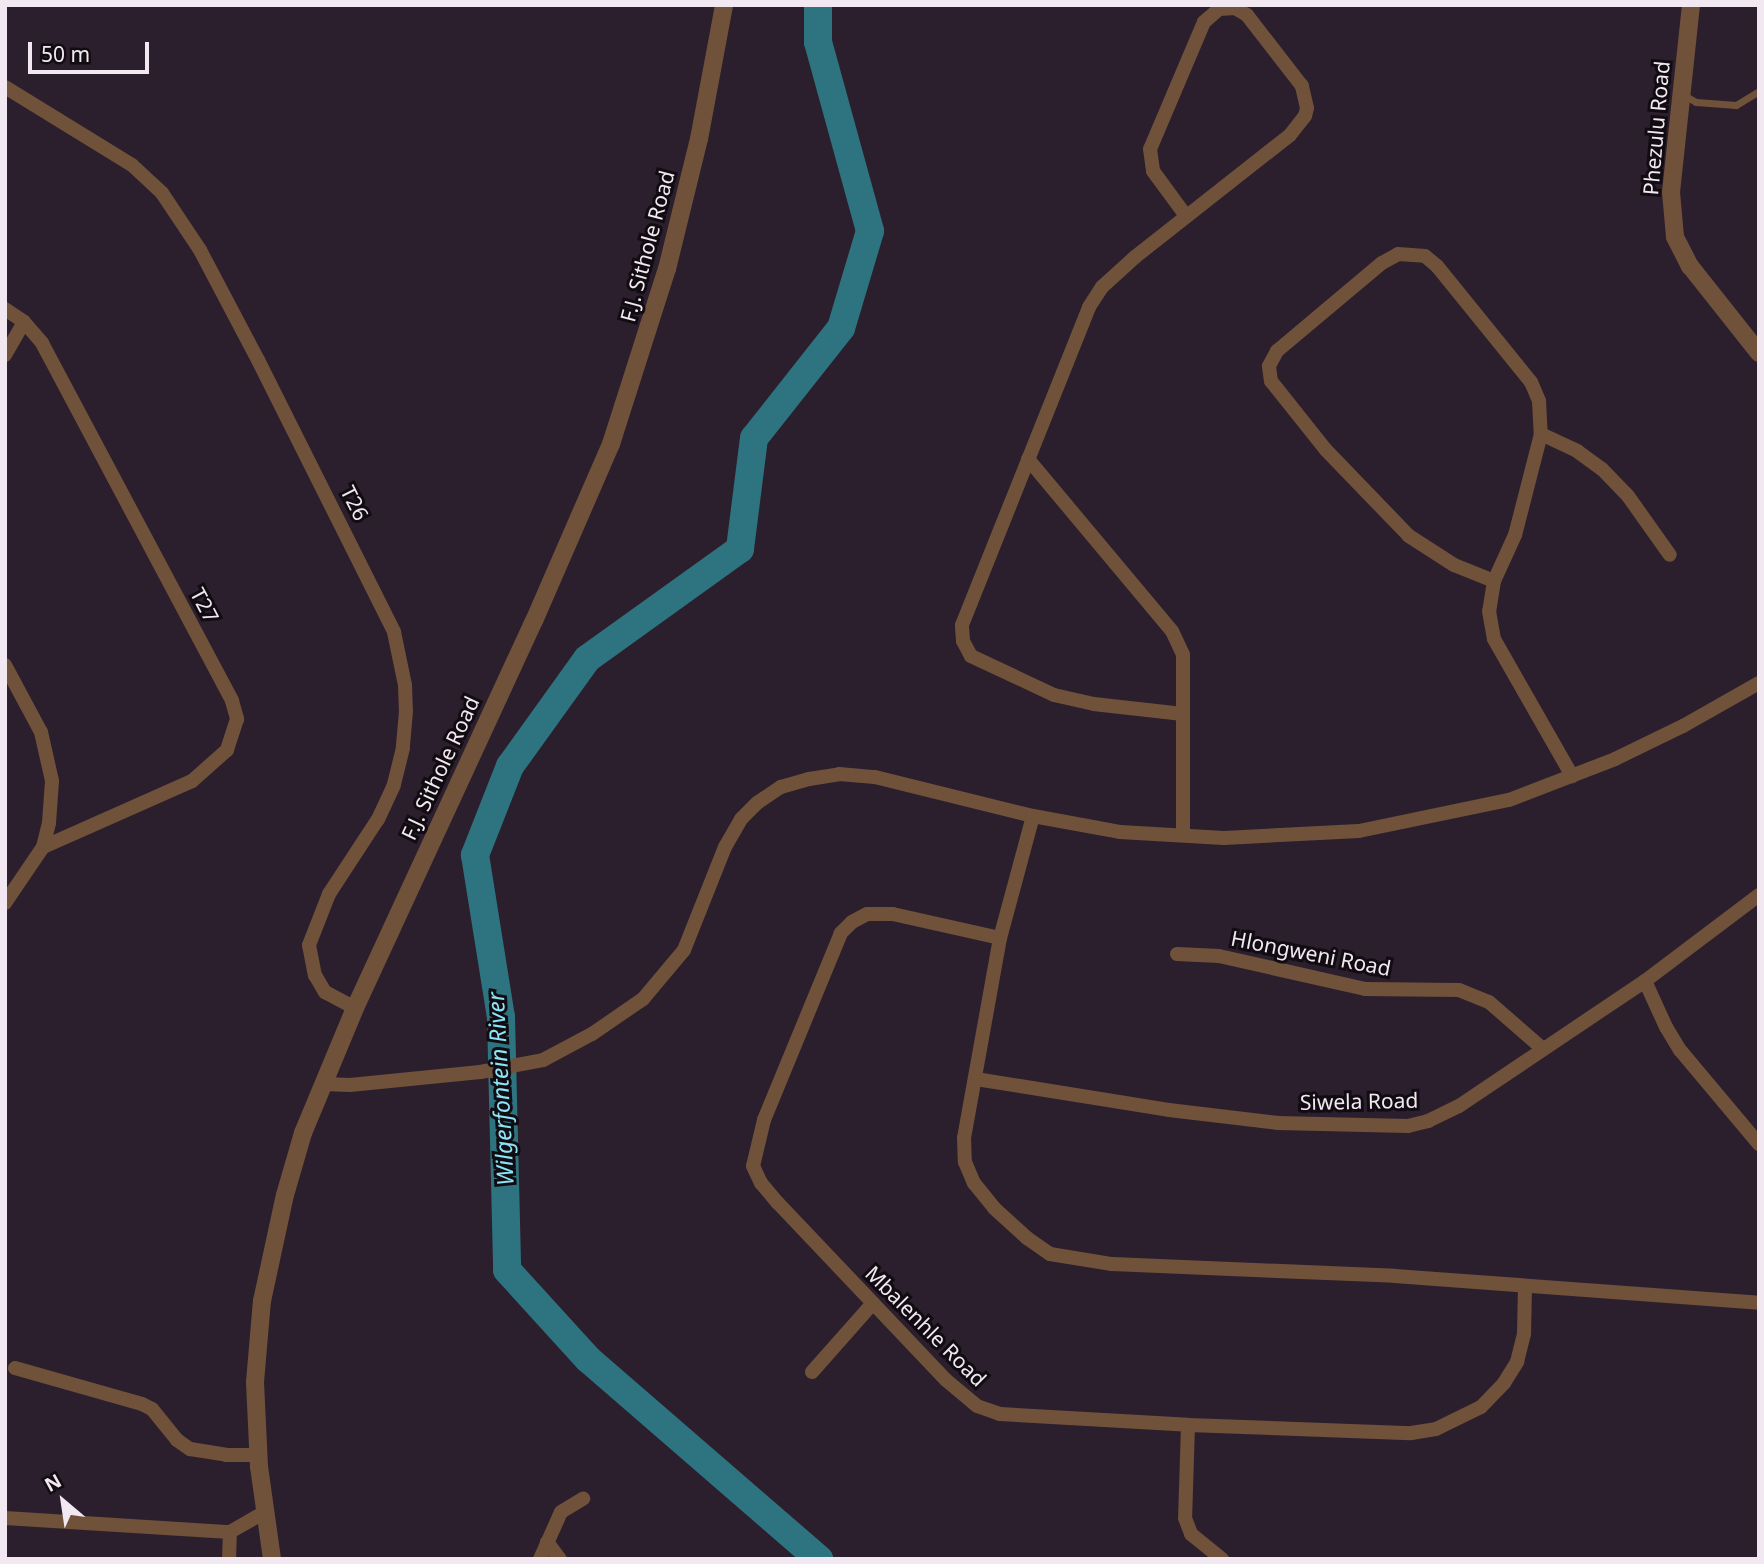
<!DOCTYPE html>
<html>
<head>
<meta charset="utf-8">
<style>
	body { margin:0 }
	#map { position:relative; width:1764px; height:1564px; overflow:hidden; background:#2c1f2d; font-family:"Noto Sans",sans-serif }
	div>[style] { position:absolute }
	.river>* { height:28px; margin:-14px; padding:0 14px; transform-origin:14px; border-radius:14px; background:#2e7480 }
	.service>* { height:7px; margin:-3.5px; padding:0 3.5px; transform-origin:3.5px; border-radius:3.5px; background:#70523b }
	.minor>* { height:14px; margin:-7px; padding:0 7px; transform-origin:7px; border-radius:7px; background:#70523b }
	.tertiary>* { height:18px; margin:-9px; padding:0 9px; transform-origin:9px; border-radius:9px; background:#70523b }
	span { translate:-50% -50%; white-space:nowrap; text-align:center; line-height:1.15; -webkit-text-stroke:6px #110c11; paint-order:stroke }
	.street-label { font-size:21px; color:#f1e8f1 }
	.water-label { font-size:23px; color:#8be5f6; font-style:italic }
	.frame { position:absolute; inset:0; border:7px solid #f1e8f1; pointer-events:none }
	.north { position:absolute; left:28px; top:1466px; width:70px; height:70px; -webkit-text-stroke:5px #110c11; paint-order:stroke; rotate:331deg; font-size:19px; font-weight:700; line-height:28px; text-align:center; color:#f1e8f1 }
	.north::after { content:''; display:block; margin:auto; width:24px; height:32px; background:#f1e8f1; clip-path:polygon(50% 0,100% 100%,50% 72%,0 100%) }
	.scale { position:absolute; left:28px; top:42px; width:121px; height:32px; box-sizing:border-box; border:4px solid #f1e8f1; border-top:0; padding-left:9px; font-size:21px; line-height:24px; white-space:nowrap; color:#f1e8f1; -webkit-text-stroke:5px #110c11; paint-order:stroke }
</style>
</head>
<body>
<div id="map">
	<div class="river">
		<div style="left:818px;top:5px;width:37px;rotate:90deg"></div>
		<div style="left:818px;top:42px;width:196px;rotate:74.6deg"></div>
		<div style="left:870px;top:231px;width:101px;rotate:106.6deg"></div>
		<div style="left:841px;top:328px;width:140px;rotate:128.3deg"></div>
		<div style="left:754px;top:438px;width:112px;rotate:97.2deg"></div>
		<div style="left:740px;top:549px;width:188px;rotate:144.3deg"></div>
		<div style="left:587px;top:659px;width:132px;rotate:125.7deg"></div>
		<div style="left:510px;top:766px;width:96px;rotate:111.5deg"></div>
		<div style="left:475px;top:855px;width:164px;rotate:80.9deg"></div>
		<div style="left:501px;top:1017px;width:253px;rotate:88.6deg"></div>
		<div style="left:507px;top:1270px;width:120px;rotate:47.7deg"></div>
		<div style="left:588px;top:1359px;width:306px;rotate:40.9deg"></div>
	</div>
	<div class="service">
		<div style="left:1682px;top:94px;width:16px;rotate:30deg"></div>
		<div style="left:1696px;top:102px;width:40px;rotate:4.3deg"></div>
		<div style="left:1736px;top:105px;width:27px;rotate:-31deg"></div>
	</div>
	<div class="minor">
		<div style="left:5px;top:87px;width:149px;rotate:31.6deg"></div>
		<div style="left:132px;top:165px;width:41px;rotate:43deg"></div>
		<div style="left:162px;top:193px;width:69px;rotate:56.3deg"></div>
		<div style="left:200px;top:250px;width:124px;rotate:62.2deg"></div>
		<div style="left:258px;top:360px;width:304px;rotate:63.4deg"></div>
		<div style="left:394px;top:632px;width:54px;rotate:78.3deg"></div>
		<div style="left:405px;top:685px;width:26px;rotate:88deg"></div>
		<div style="left:406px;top:711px;width:37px;rotate:95deg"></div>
		<div style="left:403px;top:748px;width:38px;rotate:104deg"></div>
		<div style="left:394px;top:785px;width:38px;rotate:115deg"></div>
		<div style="left:378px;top:819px;width:90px;rotate:123.2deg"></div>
		<div style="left:329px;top:894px;width:55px;rotate:111.4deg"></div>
		<div style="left:309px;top:945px;width:31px;rotate:79deg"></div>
		<div style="left:315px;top:975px;width:20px;rotate:60deg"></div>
		<div style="left:325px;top:992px;width:34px;rotate:28deg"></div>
		<div style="left:5px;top:309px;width:23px;rotate:34deg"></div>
		<div style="left:24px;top:322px;width:28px;rotate:49deg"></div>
		<div style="left:42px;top:343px;width:405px;rotate:62deg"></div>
		<div style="left:232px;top:701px;width:19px;rotate:74deg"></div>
		<div style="left:237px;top:719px;width:33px;rotate:108deg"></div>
		<div style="left:227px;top:750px;width:47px;rotate:138.5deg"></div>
		<div style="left:192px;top:781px;width:163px;rotate:156.1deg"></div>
		<div style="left:5px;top:355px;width:38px;rotate:-60deg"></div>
		<div style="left:1541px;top:434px;width:40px;rotate:25deg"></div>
		<div style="left:1577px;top:451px;width:31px;rotate:36deg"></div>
		<div style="left:1602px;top:469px;width:37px;rotate:46deg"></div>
		<div style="left:1628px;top:496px;width:72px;rotate:54.6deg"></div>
		<div style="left:1028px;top:459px;width:224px;rotate:50.1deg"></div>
		<div style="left:1172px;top:631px;width:26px;rotate:65deg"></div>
		<div style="left:1183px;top:655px;width:178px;rotate:90deg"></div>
		<div style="left:1494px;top:581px;width:43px;rotate:-158.2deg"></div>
		<div style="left:1454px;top:565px;width:54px;rotate:-147.2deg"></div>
		<div style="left:1409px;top:536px;width:120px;rotate:-134deg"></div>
		<div style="left:1326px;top:450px;width:88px;rotate:-128.6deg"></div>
		<div style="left:1271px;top:381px;width:15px;rotate:-98deg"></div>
		<div style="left:1269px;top:366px;width:17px;rotate:-62deg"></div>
		<div style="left:1277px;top:351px;width:137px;rotate:-40deg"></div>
		<div style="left:1382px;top:263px;width:18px;rotate:-29deg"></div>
		<div style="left:1398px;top:254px;width:27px;rotate:4deg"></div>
		<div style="left:1425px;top:256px;width:16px;rotate:40deg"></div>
		<div style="left:1437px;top:266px;width:149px;rotate:51deg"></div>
		<div style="left:1531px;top:382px;width:21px;rotate:67deg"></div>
		<div style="left:1539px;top:401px;width:33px;rotate:87deg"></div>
		<div style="left:1541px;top:434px;width:104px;rotate:104.4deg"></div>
		<div style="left:1515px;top:535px;width:51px;rotate:114.5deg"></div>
		<div style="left:1494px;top:581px;width:30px;rotate:99deg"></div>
		<div style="left:1489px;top:611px;width:28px;rotate:80deg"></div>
		<div style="left:1494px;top:639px;width:158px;rotate:60.3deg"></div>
		<div style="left:5px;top:665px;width:76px;rotate:61.8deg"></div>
		<div style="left:41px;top:732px;width:50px;rotate:77.3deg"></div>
		<div style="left:52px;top:781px;width:42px;rotate:94.1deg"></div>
		<div style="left:49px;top:823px;width:25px;rotate:104deg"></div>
		<div style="left:43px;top:847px;width:68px;rotate:124.2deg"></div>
		<div style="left:1183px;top:714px;width:90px;rotate:-173.6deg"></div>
		<div style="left:1094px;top:704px;width:41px;rotate:-167.3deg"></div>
		<div style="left:1054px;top:695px;width:92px;rotate:-154.8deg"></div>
		<div style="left:971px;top:656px;width:17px;rotate:-118deg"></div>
		<div style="left:963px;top:641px;width:16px;rotate:-94deg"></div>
		<div style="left:962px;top:625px;width:342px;rotate:-68.2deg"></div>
		<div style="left:1089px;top:307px;width:24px;rotate:-57deg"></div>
		<div style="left:1102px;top:287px;width:45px;rotate:-42.3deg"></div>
		<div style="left:1135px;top:257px;width:197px;rotate:-38.2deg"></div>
		<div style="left:1290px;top:135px;width:24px;rotate:-52deg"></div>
		<div style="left:1305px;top:116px;width:8px;rotate:-76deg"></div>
		<div style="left:1307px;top:108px;width:23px;rotate:-103deg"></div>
		<div style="left:1302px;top:86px;width:90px;rotate:-127.8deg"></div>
		<div style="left:1247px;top:15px;width:14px;rotate:-150deg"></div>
		<div style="left:1235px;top:8px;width:16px;rotate:176deg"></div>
		<div style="left:1219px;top:9px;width:20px;rotate:139deg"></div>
		<div style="left:1204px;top:22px;width:138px;rotate:113deg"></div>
		<div style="left:1150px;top:149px;width:22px;rotate:82deg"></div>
		<div style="left:1153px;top:171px;width:56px;rotate:53.7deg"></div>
		<div style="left:1033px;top:816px;width:126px;rotate:105.1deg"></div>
		<div style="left:1000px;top:938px;width:203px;rotate:100.2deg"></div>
		<div style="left:964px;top:1138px;width:24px;rotate:88deg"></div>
		<div style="left:965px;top:1162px;width:23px;rotate:67deg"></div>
		<div style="left:974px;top:1183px;width:32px;rotate:51deg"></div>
		<div style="left:994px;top:1208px;width:45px;rotate:42.3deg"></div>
		<div style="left:1027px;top:1238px;width:28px;rotate:35deg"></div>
		<div style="left:1050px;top:1254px;width:63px;rotate:9.2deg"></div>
		<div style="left:1112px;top:1264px;width:283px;rotate:2.4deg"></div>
		<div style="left:1395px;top:1276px;width:365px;rotate:4.2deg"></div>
		<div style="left:1000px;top:938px;width:110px;rotate:-167.4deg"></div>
		<div style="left:893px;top:914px;width:26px;rotate:180deg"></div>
		<div style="left:867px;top:914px;width:17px;rotate:152deg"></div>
		<div style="left:852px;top:922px;width:16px;rotate:135deg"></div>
		<div style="left:841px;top:933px;width:202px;rotate:112.4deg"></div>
		<div style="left:764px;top:1120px;width:47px;rotate:103.4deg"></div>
		<div style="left:753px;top:1166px;width:19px;rotate:65deg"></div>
		<div style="left:761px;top:1183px;width:26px;rotate:50deg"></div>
		<div style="left:778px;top:1203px;width:244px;rotate:46.5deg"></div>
		<div style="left:946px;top:1380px;width:40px;rotate:40deg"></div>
		<div style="left:977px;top:1406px;width:24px;rotate:19deg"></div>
		<div style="left:1000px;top:1414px;width:188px;rotate:3.3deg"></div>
		<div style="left:1188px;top:1425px;width:223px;rotate:2.1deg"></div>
		<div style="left:1411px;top:1433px;width:25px;rotate:-9deg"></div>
		<div style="left:1436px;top:1429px;width:50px;rotate:-26.1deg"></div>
		<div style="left:1481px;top:1407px;width:33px;rotate:-46deg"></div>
		<div style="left:1504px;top:1383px;width:25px;rotate:-58deg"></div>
		<div style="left:1517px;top:1362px;width:29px;rotate:-76deg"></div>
		<div style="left:1524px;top:1334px;width:47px;rotate:-88.8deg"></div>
		<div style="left:1177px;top:954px;width:42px;rotate:2.7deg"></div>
		<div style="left:1219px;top:956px;width:150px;rotate:12.7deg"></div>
		<div style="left:1365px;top:989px;width:94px;rotate:0.6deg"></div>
		<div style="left:1459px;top:990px;width:32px;rotate:22deg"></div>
		<div style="left:1489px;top:1002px;width:70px;rotate:41deg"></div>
		<div style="left:1645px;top:981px;width:51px;rotate:65.5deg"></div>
		<div style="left:1666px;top:1027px;width:27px;rotate:59deg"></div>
		<div style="left:1680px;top:1050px;width:123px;rotate:50deg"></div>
		<div style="left:976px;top:1079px;width:195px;rotate:9.1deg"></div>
		<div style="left:1169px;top:1110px;width:110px;rotate:6.8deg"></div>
		<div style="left:1278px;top:1123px;width:130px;rotate:1.3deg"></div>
		<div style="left:1408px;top:1126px;width:21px;rotate:-14deg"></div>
		<div style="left:1428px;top:1121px;width:34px;rotate:-26deg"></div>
		<div style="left:1459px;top:1106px;width:224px;rotate:-33.9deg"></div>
		<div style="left:1645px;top:981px;width:143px;rotate:-37deg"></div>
		<div style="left:323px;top:1084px;width:27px;rotate:2deg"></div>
		<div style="left:350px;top:1085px;width:131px;rotate:-5.7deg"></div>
		<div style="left:480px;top:1072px;width:64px;rotate:-10.8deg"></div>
		<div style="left:543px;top:1060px;width:55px;rotate:-28deg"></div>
		<div style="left:592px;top:1034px;width:62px;rotate:-34.5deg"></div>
		<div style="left:643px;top:999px;width:64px;rotate:-50.1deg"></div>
		<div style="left:684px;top:950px;width:111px;rotate:-68.3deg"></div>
		<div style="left:725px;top:847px;width:32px;rotate:-60deg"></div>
		<div style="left:741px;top:819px;width:23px;rotate:-45deg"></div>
		<div style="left:757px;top:803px;width:29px;rotate:-34deg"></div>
		<div style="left:781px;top:787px;width:29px;rotate:-16deg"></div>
		<div style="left:809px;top:779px;width:30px;rotate:-9deg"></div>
		<div style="left:839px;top:774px;width:36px;rotate:5deg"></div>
		<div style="left:875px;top:777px;width:163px;rotate:13.9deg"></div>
		<div style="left:1033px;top:816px;width:88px;rotate:10.4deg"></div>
		<div style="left:1120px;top:832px;width:104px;rotate:3.3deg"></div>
		<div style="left:1224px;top:838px;width:135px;rotate:-3deg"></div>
		<div style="left:1359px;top:831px;width:153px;rotate:-11.7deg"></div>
		<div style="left:1509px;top:800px;width:114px;rotate:-21.1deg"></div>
		<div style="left:1615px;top:759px;width:76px;rotate:-25.9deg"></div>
		<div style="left:1683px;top:726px;width:87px;rotate:-29.5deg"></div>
		<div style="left:15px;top:1368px;width:132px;rotate:15.8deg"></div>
		<div style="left:142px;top:1404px;width:11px;rotate:27deg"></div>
		<div style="left:152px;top:1409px;width:40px;rotate:51deg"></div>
		<div style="left:177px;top:1440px;width:16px;rotate:35deg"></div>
		<div style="left:190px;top:1449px;width:36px;rotate:9deg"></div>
		<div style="left:226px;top:1455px;width:32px"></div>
		<div style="left:812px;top:1372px;width:92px;rotate:-48.5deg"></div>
		<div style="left:1188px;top:1425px;width:93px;rotate:91.8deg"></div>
		<div style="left:1185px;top:1518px;width:17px;rotate:69deg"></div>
		<div style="left:1191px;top:1534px;width:40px;rotate:39deg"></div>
		<div style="left:5px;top:1518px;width:225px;rotate:3.6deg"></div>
		<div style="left:230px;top:1532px;width:40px;rotate:-29.7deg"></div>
		<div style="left:547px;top:1542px;width:21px;rotate:53deg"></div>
		<div style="left:229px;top:1559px;width:27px;rotate:-88deg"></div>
		<div style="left:540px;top:1559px;width:51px;rotate:-65.9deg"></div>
		<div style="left:561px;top:1512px;width:26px;rotate:-31deg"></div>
	</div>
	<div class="tertiary">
		<div style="left:1691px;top:5px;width:188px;rotate:96.1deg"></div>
		<div style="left:1671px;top:192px;width:45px;rotate:84.9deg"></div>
		<div style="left:1675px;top:237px;width:33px;rotate:63deg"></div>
		<div style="left:1690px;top:266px;width:111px;rotate:51.6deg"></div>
		<div style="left:272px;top:1559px;width:93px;rotate:-98deg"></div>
		<div style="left:259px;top:1467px;width:85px;rotate:-92.7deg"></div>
		<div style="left:255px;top:1382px;width:81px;rotate:-85.1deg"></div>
		<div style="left:262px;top:1301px;width:108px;rotate:-77.8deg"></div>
		<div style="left:285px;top:1195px;width:65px;rotate:-73.8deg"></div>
		<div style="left:303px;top:1133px;width:135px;rotate:-67.4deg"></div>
		<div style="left:355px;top:1008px;width:426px;rotate:-65.2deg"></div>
		<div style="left:534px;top:621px;width:193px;rotate:-66.5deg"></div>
		<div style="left:611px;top:444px;width:184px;rotate:-72.3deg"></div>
		<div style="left:667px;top:269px;width:134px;rotate:-76.2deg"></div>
		<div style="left:699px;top:139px;width:136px;rotate:-79.4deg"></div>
	</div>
	<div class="street-label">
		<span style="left:1656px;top:128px;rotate:-85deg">Phezulu Road</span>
		<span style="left:647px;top:246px;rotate:-75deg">F.J. Sithole Road</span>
		<span style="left:355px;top:503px;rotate:63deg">T26</span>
		<span style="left:205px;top:605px;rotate:62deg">T27</span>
		<span style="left:440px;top:768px;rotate:-65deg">F.J. Sithole Road</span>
		<span style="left:1311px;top:953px;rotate:11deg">Hlongweni Road</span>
		<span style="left:1359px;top:1101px;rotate:-1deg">Siwela Road</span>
		<span style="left:926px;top:1326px;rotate:45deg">Mbalenhle Road</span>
	</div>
	<div class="water-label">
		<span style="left:500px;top:1089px;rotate:-93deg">Wilgerfontein River</span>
	</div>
	<div class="frame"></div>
	<div class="north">N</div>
	<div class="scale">50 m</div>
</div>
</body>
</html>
